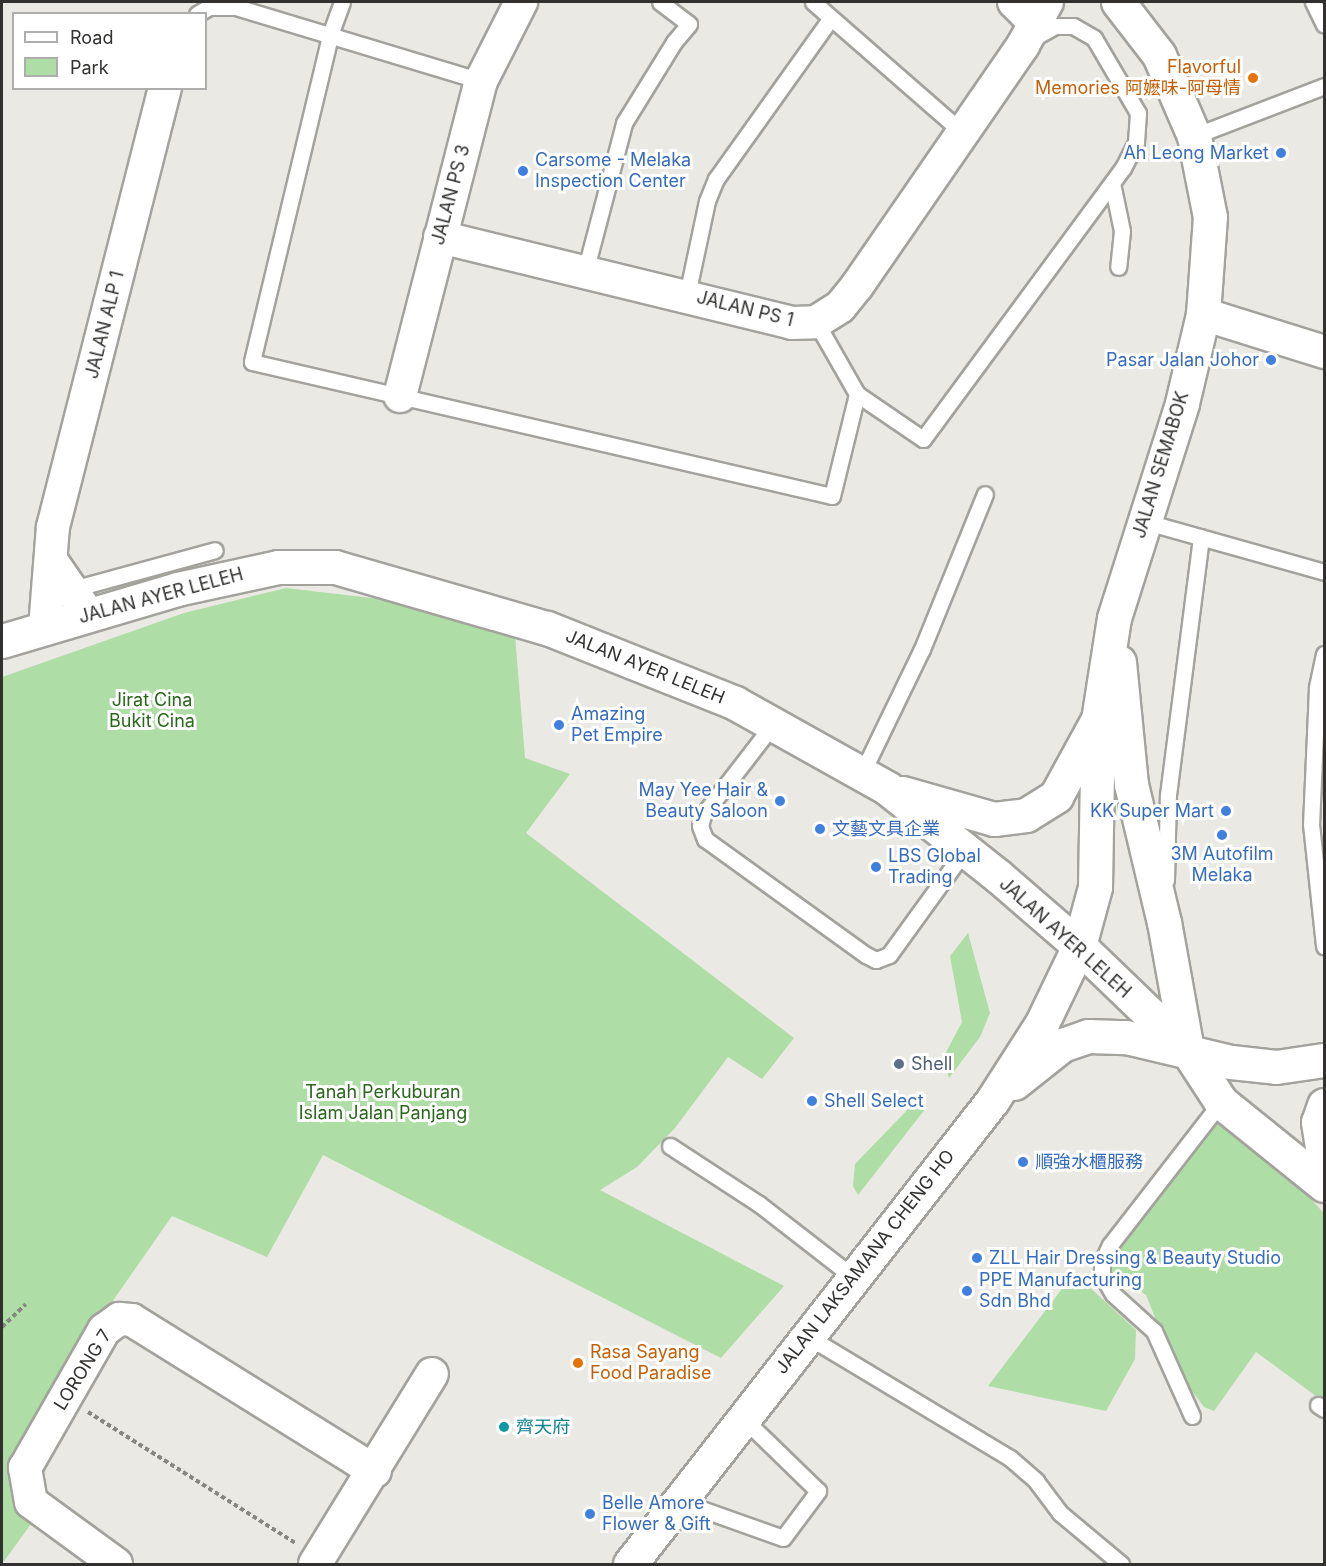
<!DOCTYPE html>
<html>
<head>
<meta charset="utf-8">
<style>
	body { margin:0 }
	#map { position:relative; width:1326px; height:1566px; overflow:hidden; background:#ebe9e4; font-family:Inter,"Noto Sans SC",sans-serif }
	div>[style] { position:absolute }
	.green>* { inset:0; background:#afdda6 }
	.path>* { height:4px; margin-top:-2px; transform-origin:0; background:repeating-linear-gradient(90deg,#888683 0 4.5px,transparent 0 7.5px) }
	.roads { filter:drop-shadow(2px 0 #a3a29d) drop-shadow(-2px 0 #a3a29d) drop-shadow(0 2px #a3a29d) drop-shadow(0 -2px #a3a29d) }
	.lane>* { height:15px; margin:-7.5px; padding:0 7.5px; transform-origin:7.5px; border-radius:7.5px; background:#fff }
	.street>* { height:32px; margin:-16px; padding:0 16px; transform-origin:16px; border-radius:16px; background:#fff }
	.primary>* { height:33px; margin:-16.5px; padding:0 16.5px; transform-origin:16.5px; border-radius:16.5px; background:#fff }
	.dots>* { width:16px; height:16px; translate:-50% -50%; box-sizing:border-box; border:3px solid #fff; border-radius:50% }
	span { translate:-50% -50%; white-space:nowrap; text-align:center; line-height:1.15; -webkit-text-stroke:6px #fff; paint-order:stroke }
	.food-label { font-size:18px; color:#c56008 }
	.right { translate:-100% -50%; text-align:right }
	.left { translate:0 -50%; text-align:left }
	.shop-label { font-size:18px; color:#366cbe }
	.street-label { font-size:18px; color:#32312f }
	.park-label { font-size:18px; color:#29681b }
	.service-label { font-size:18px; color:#4e5e75 }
	.culture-label { font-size:18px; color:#0d838f }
	.frame { position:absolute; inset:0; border:3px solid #32312f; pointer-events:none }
	.legend { position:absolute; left:12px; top:12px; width:195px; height:78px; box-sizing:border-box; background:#fff; border:2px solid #adadac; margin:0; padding:8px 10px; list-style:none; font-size:18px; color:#32312f }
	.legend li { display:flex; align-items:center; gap:12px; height:30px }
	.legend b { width:30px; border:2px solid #adadac }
</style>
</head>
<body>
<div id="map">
	<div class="green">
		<div style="clip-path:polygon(286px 588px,397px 601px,515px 635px,525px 758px,570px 774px,526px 833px,794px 1038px,762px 1079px,728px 1057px,675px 1128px,637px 1167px,600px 1190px,784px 1286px,721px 1358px,323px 1155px,267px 1257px,172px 1216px,112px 1302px,15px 1460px,34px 1520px,2px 1564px,2px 677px,184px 613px)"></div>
		<div style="clip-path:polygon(968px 933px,990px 1013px,980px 1037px,949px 1078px,943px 1058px,962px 1022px,950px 956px)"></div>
		<div style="clip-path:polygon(913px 1104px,926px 1108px,858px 1195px,853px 1186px,855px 1164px)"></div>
		<div style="clip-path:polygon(1217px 1115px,1261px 1148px,1324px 1213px,1324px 1402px,1256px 1352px,1214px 1411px,1204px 1407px,1176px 1370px,1146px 1295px,1106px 1267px,1109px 1252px)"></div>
		<div style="clip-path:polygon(1074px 1273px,1136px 1330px,1135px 1359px,1106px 1411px,988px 1386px)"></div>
	</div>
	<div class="path">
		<div style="left:2px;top:1327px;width:33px;rotate:-44deg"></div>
		<div style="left:88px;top:1412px;width:245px;rotate:32.3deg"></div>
	</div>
	<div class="roads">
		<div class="lane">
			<div style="left:342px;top:2px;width:32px;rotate:110deg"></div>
			<div style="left:331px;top:32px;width:339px;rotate:103.5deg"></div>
			<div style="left:252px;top:362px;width:595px;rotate:13.01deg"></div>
			<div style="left:832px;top:496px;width:105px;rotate:-76.2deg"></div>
			<div style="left:813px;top:2px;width:198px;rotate:41.1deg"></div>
			<div style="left:1313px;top:2px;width:25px;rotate:64deg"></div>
			<div style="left:197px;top:14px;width:14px;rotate:-30deg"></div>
			<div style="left:209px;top:7px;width:27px"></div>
			<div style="left:236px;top:7px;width:256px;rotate:16.8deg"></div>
			<div style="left:1194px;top:136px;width:139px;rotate:-21deg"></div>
			<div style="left:1112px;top:183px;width:49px;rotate:78.2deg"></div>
			<div style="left:1122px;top:231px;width:36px;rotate:96deg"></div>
			<div style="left:585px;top:272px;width:154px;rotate:-75.3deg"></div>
			<div style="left:624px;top:123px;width:95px;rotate:-58.3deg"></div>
			<div style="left:674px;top:42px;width:23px;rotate:-50deg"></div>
			<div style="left:689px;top:24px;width:36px;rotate:-143deg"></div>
			<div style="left:687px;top:295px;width:96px;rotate:-78deg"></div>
			<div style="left:707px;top:201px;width:24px;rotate:-68deg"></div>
			<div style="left:716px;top:179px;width:196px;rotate:-54.5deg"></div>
			<div style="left:816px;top:322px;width:83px;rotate:60.3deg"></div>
			<div style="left:857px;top:394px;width:80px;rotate:34.3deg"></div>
			<div style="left:923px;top:439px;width:337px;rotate:-53.6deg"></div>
			<div style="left:1123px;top:168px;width:29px;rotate:-63deg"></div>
			<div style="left:1136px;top:142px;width:29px;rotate:-86deg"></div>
			<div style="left:1138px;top:113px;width:87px;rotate:-120.4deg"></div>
			<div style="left:1094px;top:38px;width:24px;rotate:-150deg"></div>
			<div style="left:1073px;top:26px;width:18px;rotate:180deg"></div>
			<div style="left:1055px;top:26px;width:26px;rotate:151deg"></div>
			<div style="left:1143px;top:521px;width:188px;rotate:15.7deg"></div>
			<div style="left:69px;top:590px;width:151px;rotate:-15.3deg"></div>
			<div style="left:1324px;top:654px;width:35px;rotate:102deg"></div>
			<div style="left:1317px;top:688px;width:136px;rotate:92.5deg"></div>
			<div style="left:1311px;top:824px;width:123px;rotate:83.9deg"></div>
			<div style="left:774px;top:723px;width:116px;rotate:127.7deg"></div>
			<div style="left:703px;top:815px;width:11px;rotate:105deg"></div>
			<div style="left:700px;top:826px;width:14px;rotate:69deg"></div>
			<div style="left:705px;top:839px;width:198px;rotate:35.8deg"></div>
			<div style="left:866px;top:955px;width:11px;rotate:27deg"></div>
			<div style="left:876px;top:960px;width:14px;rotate:-21deg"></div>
			<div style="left:889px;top:955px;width:130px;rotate:-54.1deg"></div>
			<div style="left:862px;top:773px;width:138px;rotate:-64.2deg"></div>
			<div style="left:922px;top:649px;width:167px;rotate:-67.9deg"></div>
			<div style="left:1166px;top:880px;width:85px;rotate:-88.7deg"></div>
			<div style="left:1168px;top:795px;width:260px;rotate:-82.7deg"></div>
			<div style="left:670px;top:1146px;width:106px;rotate:33.1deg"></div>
			<div style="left:759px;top:1204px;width:119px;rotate:37.8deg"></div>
			<div style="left:807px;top:1336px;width:237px;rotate:31deg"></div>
			<div style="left:1010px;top:1458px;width:35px;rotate:41deg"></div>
			<div style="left:1036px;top:1481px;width:40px;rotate:53deg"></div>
			<div style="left:1060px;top:1513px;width:80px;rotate:39.9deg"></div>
			<div style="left:1318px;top:1405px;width:7px;rotate:34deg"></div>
			<div style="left:1192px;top:1416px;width:93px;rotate:-114.1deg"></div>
			<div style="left:1154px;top:1331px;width:55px;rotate:-137.9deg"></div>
			<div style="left:1113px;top:1294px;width:22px;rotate:-120deg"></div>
			<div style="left:1102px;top:1275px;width:13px;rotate:-90deg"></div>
			<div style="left:1102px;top:1262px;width:19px;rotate:-65deg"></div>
			<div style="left:1110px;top:1245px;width:181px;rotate:-52.2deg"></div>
			<div style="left:679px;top:1501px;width:110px;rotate:19.6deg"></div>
			<div style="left:783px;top:1538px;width:59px;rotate:-53.3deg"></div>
			<div style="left:818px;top:1491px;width:105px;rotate:-135.8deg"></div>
		</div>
		<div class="street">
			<div style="left:1014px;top:2px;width:30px;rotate:45deg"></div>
			<div style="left:440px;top:237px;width:362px;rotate:13.7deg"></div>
			<div style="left:792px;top:323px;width:24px;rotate:-2deg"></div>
			<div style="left:816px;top:322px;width:28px;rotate:-32deg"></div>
			<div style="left:840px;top:307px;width:27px;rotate:-51deg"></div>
			<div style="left:857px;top:286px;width:293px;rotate:-55.4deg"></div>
			<div style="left:1023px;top:45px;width:49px;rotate:-60.8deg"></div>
			<div style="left:1203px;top:314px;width:127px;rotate:17.4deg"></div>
			<div style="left:400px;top:396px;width:325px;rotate:-75.6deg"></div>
			<div style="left:481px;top:81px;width:89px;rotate:-63.1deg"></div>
			<div style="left:53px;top:563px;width:62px;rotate:55.5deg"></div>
			<div style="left:45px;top:628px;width:101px;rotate:-85.5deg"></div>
			<div style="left:53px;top:527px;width:453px;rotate:-75.7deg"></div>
			<div style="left:116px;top:1564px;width:105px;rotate:-143.9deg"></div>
			<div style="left:31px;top:1502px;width:35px;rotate:-100deg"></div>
			<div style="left:25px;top:1468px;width:159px;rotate:-60.2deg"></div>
			<div style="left:104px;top:1330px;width:19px;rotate:-36deg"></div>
			<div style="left:119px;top:1319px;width:13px;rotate:4deg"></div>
			<div style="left:132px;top:1320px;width:286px;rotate:31.9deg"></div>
			<div style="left:315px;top:1564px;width:223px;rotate:-58.4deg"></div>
		</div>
		<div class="primary">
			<div style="left:2px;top:641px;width:183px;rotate:-16.5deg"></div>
			<div style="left:177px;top:589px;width:103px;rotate:-12.3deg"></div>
			<div style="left:278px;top:567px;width:57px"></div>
			<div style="left:335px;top:567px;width:221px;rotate:16.1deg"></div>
			<div style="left:547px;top:628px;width:202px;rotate:21.7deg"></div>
			<div style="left:735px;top:703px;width:174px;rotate:29.2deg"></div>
			<div style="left:887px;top:788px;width:142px;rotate:38.4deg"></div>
			<div style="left:998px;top:876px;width:107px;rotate:40.8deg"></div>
			<div style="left:1079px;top:946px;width:150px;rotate:43.9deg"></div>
			<div style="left:1187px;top:1050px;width:62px;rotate:56.8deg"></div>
			<div style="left:1221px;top:1102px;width:132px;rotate:38.9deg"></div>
			<div style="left:1119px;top:662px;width:123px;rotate:84.4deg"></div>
			<div style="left:1131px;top:784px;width:142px;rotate:76.6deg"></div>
			<div style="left:1164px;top:922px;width:130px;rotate:79.8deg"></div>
			<div style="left:903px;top:793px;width:95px;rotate:15.9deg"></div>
			<div style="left:994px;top:819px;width:32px;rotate:-7deg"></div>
			<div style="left:1026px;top:815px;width:36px;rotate:-32deg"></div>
			<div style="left:1056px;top:796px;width:85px;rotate:-61.3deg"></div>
			<div style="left:1014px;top:1083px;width:61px;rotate:-38.4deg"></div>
			<div style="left:1062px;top:1045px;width:28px;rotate:-19deg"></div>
			<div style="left:1088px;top:1036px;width:38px;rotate:2deg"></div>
			<div style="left:1126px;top:1037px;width:108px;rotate:13.4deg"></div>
			<div style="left:1231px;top:1062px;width:45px;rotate:6.3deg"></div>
			<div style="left:1276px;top:1067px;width:49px;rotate:-8.3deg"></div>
			<div style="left:1324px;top:1105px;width:18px;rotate:109deg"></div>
			<div style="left:1318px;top:1122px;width:36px;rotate:81deg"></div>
			<div style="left:630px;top:1564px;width:588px;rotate:-51.98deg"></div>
			<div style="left:992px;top:1101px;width:93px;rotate:-57.3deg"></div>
			<div style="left:1042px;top:1023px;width:85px;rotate:-64.3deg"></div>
			<div style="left:1079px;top:946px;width:61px;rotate:-74.8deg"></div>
			<div style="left:1095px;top:887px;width:167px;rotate:-89deg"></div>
			<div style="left:1098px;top:720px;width:103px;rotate:-81.1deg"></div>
			<div style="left:1114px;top:618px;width:225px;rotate:-72.4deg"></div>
			<div style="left:1182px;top:403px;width:91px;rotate:-76.7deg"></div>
			<div style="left:1203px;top:314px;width:97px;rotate:-85.9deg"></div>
			<div style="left:1210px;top:217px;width:83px;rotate:-101.2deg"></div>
			<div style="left:1194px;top:136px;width:88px;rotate:-113.4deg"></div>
			<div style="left:1159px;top:55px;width:67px;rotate:-127.7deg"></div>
		</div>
	</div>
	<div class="dots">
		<div style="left:1253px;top:78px;background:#e8710a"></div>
		<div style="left:1281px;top:153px;background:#3f7fe0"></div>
		<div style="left:523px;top:171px;background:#3f7fe0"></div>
		<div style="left:1271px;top:360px;background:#3f7fe0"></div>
		<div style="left:559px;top:725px;background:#3f7fe0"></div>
		<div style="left:780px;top:801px;background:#3f7fe0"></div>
		<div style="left:1226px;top:811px;background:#3f7fe0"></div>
		<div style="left:820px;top:829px;background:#3f7fe0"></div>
		<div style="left:1222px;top:835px;background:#3f7fe0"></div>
		<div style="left:876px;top:867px;background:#3f7fe0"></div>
		<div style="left:899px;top:1064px;background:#5c6f8a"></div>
		<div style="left:812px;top:1101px;background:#3f7fe0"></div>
		<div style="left:1023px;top:1162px;background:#3f7fe0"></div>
		<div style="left:977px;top:1258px;background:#3f7fe0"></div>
		<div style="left:967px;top:1291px;background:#3f7fe0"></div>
		<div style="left:578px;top:1363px;background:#e8710a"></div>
		<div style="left:504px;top:1427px;background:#0f9aa8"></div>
		<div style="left:590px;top:1514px;background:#3f7fe0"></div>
	</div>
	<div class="food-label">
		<span class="right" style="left:1241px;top:78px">Flavorful<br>Memories 阿嬷味-阿母情</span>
		<span class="left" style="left:590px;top:1363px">Rasa Sayang<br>Food Paradise</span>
	</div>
	<div class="shop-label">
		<span class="right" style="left:1269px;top:153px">Ah Leong Market</span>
		<span class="left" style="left:535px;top:171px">Carsome - Melaka<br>Inspection Center</span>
		<span class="right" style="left:1259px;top:360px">Pasar Jalan Johor</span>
		<span class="left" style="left:571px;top:725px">Amazing<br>Pet Empire</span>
		<span class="right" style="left:768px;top:801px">May Yee Hair &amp;<br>Beauty Saloon</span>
		<span class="right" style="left:1214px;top:811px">KK Super Mart</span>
		<span class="left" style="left:832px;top:829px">文藝文具企業</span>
		<span style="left:1222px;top:865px">3M Autofilm<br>Melaka</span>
		<span class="left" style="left:888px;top:867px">LBS Global<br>Trading</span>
		<span class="left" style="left:824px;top:1101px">Shell Select</span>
		<span class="left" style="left:1035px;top:1162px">順強水櫃服務</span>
		<span class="left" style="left:989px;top:1258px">ZLL Hair Dressing &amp; Beauty Studio</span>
		<span class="left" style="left:979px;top:1291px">PPE Manufacturing<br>Sdn Bhd</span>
		<span class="left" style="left:602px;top:1514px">Belle Amore<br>Flower &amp; Gift</span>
	</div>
	<div class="street-label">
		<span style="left:451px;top:195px;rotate:-75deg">JALAN PS 3</span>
		<span style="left:745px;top:309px;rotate:14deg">JALAN PS 1</span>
		<span style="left:105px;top:325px;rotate:-76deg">JALAN ALP 1</span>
		<span style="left:1161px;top:465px;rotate:-73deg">JALAN SEMABOK</span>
		<span style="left:161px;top:596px;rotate:-15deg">JALAN AYER LELEH</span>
		<span style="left:645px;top:667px;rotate:22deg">JALAN AYER LELEH</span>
		<span style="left:1065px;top:938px;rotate:42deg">JALAN AYER LELEH</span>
		<span style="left:865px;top:1262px;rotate:-52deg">JALAN LAKSAMANA CHENG HO</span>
		<span style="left:83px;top:1370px;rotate:-58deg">LORONG 7</span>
	</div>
	<div class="park-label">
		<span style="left:152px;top:711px">Jirat Cina<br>Bukit Cina</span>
		<span style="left:383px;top:1103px">Tanah Perkuburan<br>Islam Jalan Panjang</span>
	</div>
	<div class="service-label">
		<span class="left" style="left:911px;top:1064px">Shell</span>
	</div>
	<div class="culture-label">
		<span class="left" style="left:516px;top:1427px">齊天府</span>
	</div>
	<div class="frame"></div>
	<ul class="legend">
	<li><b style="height:8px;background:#fff"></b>Road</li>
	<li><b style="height:16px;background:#afdda6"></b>Park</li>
	</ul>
</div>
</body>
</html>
